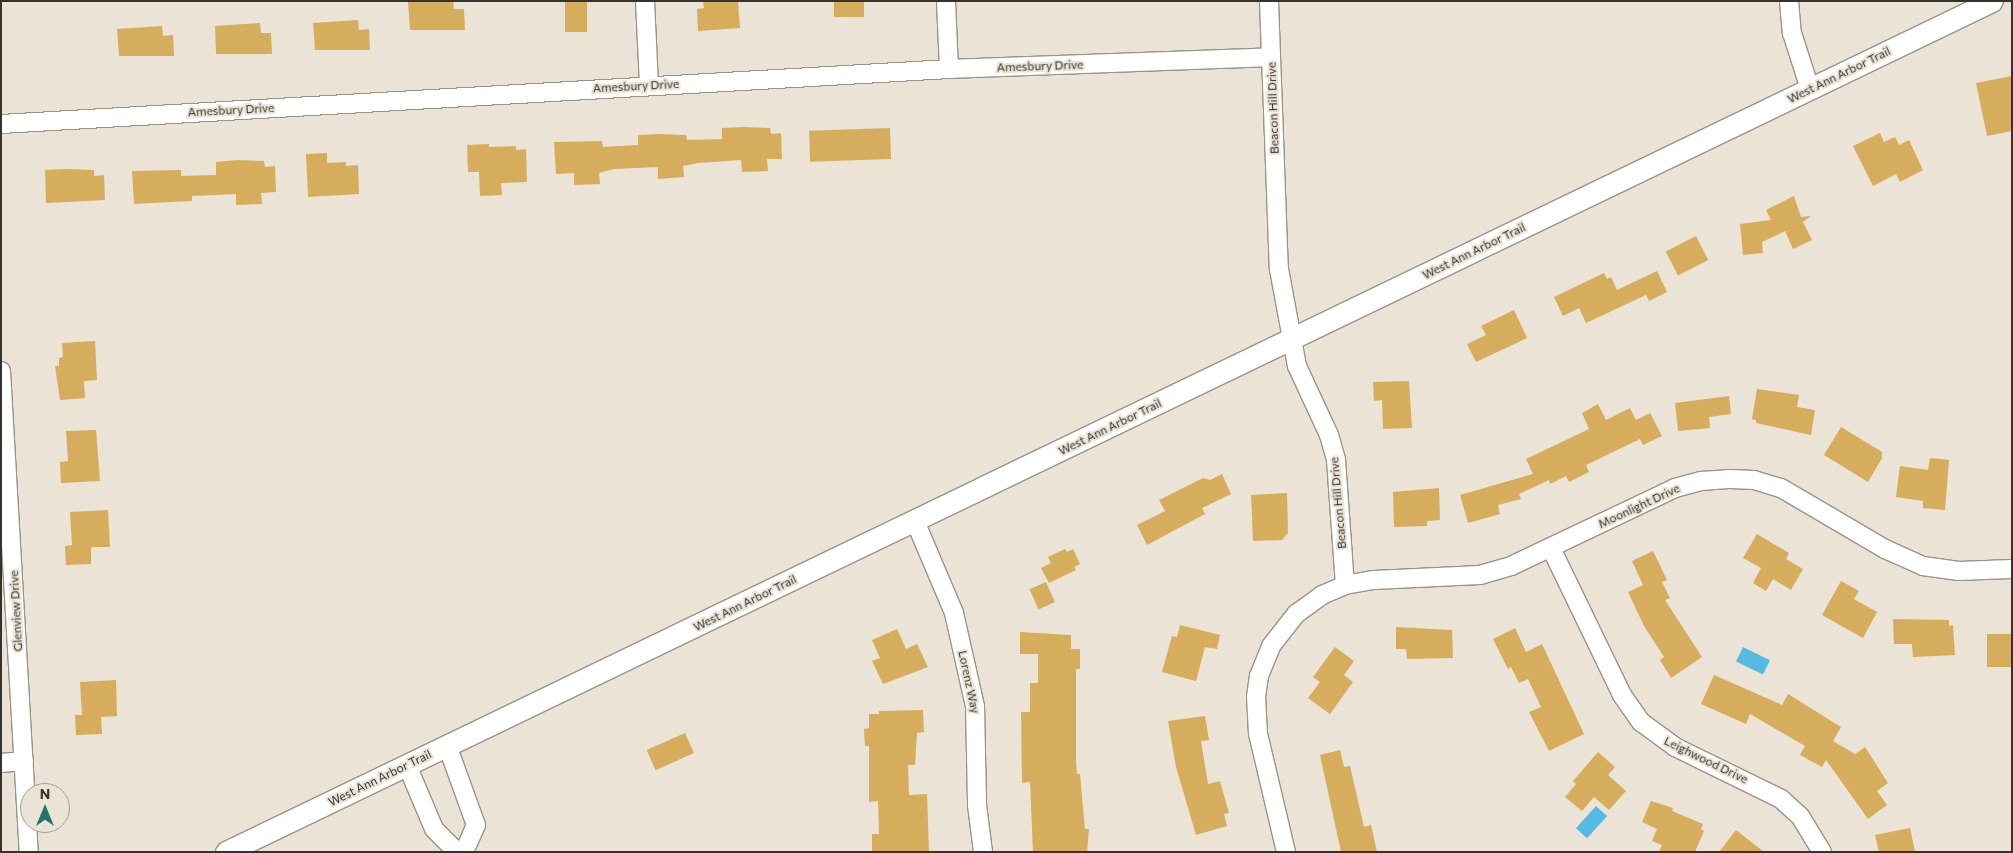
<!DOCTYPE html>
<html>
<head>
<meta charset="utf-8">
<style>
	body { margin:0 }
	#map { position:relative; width:2013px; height:853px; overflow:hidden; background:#eae3d6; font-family:Commissioner,sans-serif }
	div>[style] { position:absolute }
	.water>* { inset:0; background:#54bae1; transform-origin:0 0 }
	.building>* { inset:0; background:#d6ac5d; transform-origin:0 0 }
	.roads { filter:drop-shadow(1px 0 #9a9387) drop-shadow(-1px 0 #9a9387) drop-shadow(0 1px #9a9387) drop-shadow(0 -1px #9a9387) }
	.minor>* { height:18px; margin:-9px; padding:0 9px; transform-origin:9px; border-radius:9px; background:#fff }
	.tertiary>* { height:21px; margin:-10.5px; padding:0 10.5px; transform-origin:10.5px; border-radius:10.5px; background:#fff }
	span { translate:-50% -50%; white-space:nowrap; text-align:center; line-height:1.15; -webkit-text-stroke:4px #eae3d6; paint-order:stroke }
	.street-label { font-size:12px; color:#36332e }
	.frame { position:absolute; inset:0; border:2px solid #36332e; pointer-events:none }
	.north { position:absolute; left:20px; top:783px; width:50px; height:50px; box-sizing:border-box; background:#eae3d6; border:1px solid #a29d93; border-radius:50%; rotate:0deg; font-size:14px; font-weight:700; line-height:20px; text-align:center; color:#36332e }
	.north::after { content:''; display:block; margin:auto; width:18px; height:22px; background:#28726e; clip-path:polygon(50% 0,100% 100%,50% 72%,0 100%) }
</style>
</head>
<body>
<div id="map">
	<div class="water">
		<div style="left:1743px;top:647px;width:30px;height:16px;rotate:26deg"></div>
		<div style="left:1596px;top:806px;width:15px;height:30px;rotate:42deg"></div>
	</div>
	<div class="building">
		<div style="clip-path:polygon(453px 1px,454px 9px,464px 9px,465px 30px,410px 30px,408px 2px)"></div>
		<div style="left:565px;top:1px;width:22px;height:31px"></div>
		<div style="clip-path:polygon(703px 1px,738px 1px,740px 28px,698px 31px,697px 9px,704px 8px)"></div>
		<div style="left:834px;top:1px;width:30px;height:16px"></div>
		<div style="clip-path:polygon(358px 20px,359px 30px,369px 29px,370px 50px,315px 50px,313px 23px)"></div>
		<div style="clip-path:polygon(260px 23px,261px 33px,271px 33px,272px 54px,216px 54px,215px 26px)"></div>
		<div style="clip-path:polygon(162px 26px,163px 36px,173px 35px,174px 56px,119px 56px,117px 29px)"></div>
		<div style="clip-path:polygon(2012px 76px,2012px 131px,1987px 136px,1976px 83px)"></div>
		<div style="clip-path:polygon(743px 127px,770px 128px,771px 134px,781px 133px,782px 159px,767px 159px,768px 171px,742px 172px,741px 160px,698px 163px,683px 166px,684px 177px,658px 179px,658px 167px,614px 169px,599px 173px,600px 184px,574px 185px,574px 173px,556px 174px,554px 142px,602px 141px,603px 147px,638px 145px,638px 135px,659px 134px,686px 135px,687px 140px,722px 139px,722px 128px)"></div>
		<div style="left:890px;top:128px;width:31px;height:81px;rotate:88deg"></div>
		<div style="clip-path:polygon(1880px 133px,1884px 142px,1895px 137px,1899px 145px,1909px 140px,1923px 170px,1900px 182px,1896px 174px,1873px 186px,1853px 146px)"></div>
		<div style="clip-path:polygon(489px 144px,489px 147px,516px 146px,516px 150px,526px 149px,527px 182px,501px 183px,502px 195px,480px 196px,479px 172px,468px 172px,467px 145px)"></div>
		<div style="clip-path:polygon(327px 153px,327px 163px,346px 162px,346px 166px,358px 165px,359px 194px,308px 197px,306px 154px)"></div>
		<div style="clip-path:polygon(237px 160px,264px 161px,265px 167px,275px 166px,276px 192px,261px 193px,262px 204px,236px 205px,236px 194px,192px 196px,192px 201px,134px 204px,132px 171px,181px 170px,181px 176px,216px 175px,216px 162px)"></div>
		<div style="clip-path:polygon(66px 169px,94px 170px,94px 176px,104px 175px,105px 200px,46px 203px,45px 170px)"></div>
		<div style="clip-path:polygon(1794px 196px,1801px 217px,1811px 216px,1803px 222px,1812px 240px,1793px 249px,1785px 231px,1762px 242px,1763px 253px,1743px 255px,1740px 224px,1771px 220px,1766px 210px)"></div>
		<div style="left:1696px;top:236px;width:27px;height:34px;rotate:63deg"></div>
		<div style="clip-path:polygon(1657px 271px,1667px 292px,1649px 301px,1646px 295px,1586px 323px,1579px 308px,1563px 316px,1554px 297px,1604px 273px,1607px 279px,1611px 277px,1617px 290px)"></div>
		<div style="clip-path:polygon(1514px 310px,1527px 338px,1476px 362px,1467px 344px,1486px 335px,1481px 326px)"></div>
		<div style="clip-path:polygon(95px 341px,97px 380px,84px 381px,85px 398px,60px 400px,55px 366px,59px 366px,59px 358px,63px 357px,62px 343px)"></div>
		<div style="clip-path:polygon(1409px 381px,1412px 428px,1383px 429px,1382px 400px,1374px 401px,1373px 382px)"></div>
		<div style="clip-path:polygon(1757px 389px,1799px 395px,1797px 407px,1815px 410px,1811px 435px,1756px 423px,1756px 420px,1752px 419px)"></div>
		<div style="clip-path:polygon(1729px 396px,1731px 414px,1709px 417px,1710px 428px,1678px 431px,1675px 403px)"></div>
		<div style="clip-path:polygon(1598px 404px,1606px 420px,1630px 408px,1636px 420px,1650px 413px,1662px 436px,1643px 445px,1640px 439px,1586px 465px,1589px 472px,1569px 482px,1566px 476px,1550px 484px,1549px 480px,1519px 494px,1521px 499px,1498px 505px,1500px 514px,1468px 523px,1460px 495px,1533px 474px,1526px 459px,1589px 429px,1582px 413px)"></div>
		<div style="clip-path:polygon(1841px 427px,1882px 452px,1882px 458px,1868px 482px,1824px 455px)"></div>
		<div style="clip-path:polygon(96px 430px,100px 481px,61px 483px,60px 462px,68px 461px,66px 431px)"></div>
		<div style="clip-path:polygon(1930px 458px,1949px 460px,1945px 510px,1923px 508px,1923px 501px,1896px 497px,1900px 466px,1928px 470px)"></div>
		<div style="clip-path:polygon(1222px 474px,1231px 494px,1202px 508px,1205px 514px,1147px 545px,1137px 525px,1165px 511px,1159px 500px,1203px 478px,1210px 480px)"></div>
		<div style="clip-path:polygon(1439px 488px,1440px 520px,1427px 521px,1427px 526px,1394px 527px,1393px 492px)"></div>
		<div style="clip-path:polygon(1287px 493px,1288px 533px,1282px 540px,1253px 541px,1251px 495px)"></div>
		<div style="clip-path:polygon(108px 510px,110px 547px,91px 547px,91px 564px,66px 565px,65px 546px,72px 545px,70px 512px)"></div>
		<div style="clip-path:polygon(1757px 534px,1789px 553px,1786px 559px,1803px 569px,1791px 590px,1773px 579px,1766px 591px,1753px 583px,1761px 568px,1743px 558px)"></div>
		<div style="clip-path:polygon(1065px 549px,1067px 552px,1073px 549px,1080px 564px,1074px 567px,1076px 570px,1049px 583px,1041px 568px,1051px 563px,1048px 557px)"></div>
		<div style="clip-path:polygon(1653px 551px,1667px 580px,1662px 582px,1670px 598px,1665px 600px,1702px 657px,1671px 678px,1660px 660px,1664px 657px,1644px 626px,1628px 592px,1643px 585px,1632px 561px)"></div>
		<div style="clip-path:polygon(1841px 581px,1859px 591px,1854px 599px,1877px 612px,1863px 638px,1822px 615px)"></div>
		<div style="left:1046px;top:582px;width:22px;height:18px;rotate:66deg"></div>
		<div style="clip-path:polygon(1893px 619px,1949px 620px,1949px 626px,1953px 625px,1955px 655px,1913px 657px,1912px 644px,1894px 644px)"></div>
		<div style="clip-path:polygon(1180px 625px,1220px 635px,1217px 649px,1205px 647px,1196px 681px,1162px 672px,1172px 636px,1177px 637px)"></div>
		<div style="clip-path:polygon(1396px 627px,1452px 630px,1453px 658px,1407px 659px,1406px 649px,1396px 649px)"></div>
		<div style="clip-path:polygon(1515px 628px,1526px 652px,1542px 644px,1584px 734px,1549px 751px,1529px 712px,1541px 707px,1528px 679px,1519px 683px,1511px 667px,1508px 669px,1493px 639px)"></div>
		<div style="clip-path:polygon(897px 629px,906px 649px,917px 644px,928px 667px,883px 684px,872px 661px,880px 658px,872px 640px)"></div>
		<div style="clip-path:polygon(1020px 632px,1071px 635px,1071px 649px,1080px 649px,1080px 669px,1076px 669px,1076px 761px,1077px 774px,1080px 774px,1085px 829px,1089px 829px,1087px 852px,1033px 852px,1030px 782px,1022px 783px,1021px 712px,1030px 712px,1030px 683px,1038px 683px,1038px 654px,1020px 654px)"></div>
		<div style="left:2012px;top:634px;width:33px;height:25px;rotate:90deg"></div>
		<div style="clip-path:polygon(1335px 647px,1354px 661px,1344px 675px,1353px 682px,1330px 714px,1308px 698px,1320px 682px,1313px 677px)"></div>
		<div style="clip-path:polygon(1714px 675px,1782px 705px,1788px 694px,1841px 727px,1833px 741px,1855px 754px,1865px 747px,1888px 783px,1877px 791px,1887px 805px,1868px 819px,1826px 760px,1822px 767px,1800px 755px,1805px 746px,1750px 714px,1746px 724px,1701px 704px)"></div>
		<div style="clip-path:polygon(116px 680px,117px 716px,101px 717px,102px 734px,76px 735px,75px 715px,82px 715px,80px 682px)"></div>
		<div style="clip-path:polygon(923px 710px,924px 732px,917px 733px,915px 765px,908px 765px,909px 795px,927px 794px,929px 852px,872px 852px,872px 834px,879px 834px,878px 801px,869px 802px,869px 746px,865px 746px,864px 729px,869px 728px,869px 714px,879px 714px,879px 711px)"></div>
		<div style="clip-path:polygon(1205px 716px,1209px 740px,1201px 741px,1208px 784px,1220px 781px,1229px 813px,1224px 814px,1227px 826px,1196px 835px,1176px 767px,1168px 721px)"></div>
		<div style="left:685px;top:733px;width:22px;height:42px;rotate:66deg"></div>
		<div style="clip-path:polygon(1340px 750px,1344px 767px,1350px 766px,1364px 827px,1371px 825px,1377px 852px,1341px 852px,1320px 755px)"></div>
		<div style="clip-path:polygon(1598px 752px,1615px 767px,1608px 775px,1626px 791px,1609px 810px,1594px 797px,1582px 811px,1565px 797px,1576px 784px,1573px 781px)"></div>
		<div style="clip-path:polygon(1651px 801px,1673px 808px,1672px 811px,1703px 824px,1701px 829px,1704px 831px,1695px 852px,1659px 852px,1662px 845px,1652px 841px,1657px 829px,1642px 822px)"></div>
		<div style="clip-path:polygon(1910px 828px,1915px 852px,1879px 852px,1875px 835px)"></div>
		<div style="clip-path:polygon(1736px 830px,1764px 852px,1719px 852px)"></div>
	</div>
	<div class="roads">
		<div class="minor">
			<div style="left:645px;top:1px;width:84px;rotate:87.3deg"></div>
			<div style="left:946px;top:1px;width:68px;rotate:87.5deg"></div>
			<div style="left:1269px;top:1px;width:268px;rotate:87.9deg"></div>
			<div style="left:1279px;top:269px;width:99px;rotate:79.5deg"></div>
			<div style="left:1297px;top:366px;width:76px;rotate:65.1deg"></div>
			<div style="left:1329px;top:435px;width:26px;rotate:74deg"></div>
			<div style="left:1336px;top:460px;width:125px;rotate:85.9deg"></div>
			<div style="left:1789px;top:1px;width:32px;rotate:85deg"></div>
			<div style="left:1792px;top:33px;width:59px;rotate:72.2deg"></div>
			<div style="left:1px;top:124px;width:950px;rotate:-3.32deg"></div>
			<div style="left:949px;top:69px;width:322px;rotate:-2.1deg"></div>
			<div style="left:1px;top:371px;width:482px;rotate:86.7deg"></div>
			<div style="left:915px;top:521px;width:100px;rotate:67deg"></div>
			<div style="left:954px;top:613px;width:95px;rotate:77.3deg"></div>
			<div style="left:975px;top:706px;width:99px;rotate:88.8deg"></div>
			<div style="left:977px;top:805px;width:47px;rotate:82.7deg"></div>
			<div style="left:1551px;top:548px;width:163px;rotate:64.2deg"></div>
			<div style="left:1622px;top:695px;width:33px;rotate:55deg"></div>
			<div style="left:1641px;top:722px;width:42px;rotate:36.3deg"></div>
			<div style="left:1675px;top:747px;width:118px;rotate:26.1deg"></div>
			<div style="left:1781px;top:799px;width:25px;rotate:42deg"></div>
			<div style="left:1800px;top:816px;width:42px;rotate:58.6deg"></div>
			<div style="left:447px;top:745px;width:85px;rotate:70.1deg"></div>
			<div style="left:476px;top:825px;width:30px;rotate:114deg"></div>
			<div style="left:1px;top:763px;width:23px;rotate:-5deg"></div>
			<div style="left:407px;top:765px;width:69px;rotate:67.1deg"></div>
			<div style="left:434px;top:829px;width:33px;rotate:45deg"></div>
			<div style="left:1286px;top:852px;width:121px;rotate:-103.3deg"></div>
			<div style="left:1258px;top:734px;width:37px;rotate:-93deg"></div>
			<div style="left:1256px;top:697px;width:21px;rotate:-82deg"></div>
			<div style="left:1259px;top:676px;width:32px;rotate:-68deg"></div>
			<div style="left:1271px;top:646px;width:41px;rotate:-52deg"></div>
			<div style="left:1296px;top:614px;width:32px;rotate:-36deg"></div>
			<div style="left:1322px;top:595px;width:25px;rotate:-23deg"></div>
			<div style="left:1345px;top:585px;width:29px;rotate:-10deg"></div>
			<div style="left:1374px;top:580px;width:106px;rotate:-2.7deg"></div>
			<div style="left:1480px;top:575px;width:32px;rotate:-16deg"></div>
			<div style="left:1511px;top:566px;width:182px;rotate:-25.4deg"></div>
			<div style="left:1675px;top:488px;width:27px;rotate:-15deg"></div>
			<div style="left:1701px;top:481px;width:27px;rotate:-4deg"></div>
			<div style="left:1728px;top:479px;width:26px;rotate:2deg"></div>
			<div style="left:1754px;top:480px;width:28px;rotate:17deg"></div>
			<div style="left:1781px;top:488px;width:121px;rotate:30.4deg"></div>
			<div style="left:1885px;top:549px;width:42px;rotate:24.1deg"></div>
			<div style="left:1923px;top:566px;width:36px;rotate:8deg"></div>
			<div style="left:1959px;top:571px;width:53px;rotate:-2.2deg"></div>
		</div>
		<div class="tertiary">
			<div style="left:226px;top:852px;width:1960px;rotate:-25.73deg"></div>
		</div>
	</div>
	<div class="street-label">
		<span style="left:1040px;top:66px;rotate:-2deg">Amesbury Drive</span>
		<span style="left:1839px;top:75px;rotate:-26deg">West Ann Arbor Trail</span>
		<span style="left:636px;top:86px;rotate:-3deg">Amesbury Drive</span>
		<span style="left:1273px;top:108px;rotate:-92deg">Beacon Hill Drive</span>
		<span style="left:231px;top:110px;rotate:-3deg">Amesbury Drive</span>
		<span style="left:1474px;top:251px;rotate:-26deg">West Ann Arbor Trail</span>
		<span style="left:1110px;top:427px;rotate:-26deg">West Ann Arbor Trail</span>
		<span style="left:1338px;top:503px;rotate:-95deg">Beacon Hill Drive</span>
		<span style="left:1639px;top:506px;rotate:-25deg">Moonlight Drive</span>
		<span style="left:745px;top:603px;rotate:-26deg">West Ann Arbor Trail</span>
		<span style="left:16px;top:611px;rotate:-93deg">Glenview Drive</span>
		<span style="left:969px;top:682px;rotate:78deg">Lorenz Way</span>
		<span style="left:1706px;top:760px;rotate:26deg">Leighwood Drive</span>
		<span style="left:380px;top:778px;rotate:-26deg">West Ann Arbor Trail</span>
	</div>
	<div class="frame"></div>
	<div class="north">N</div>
</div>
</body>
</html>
